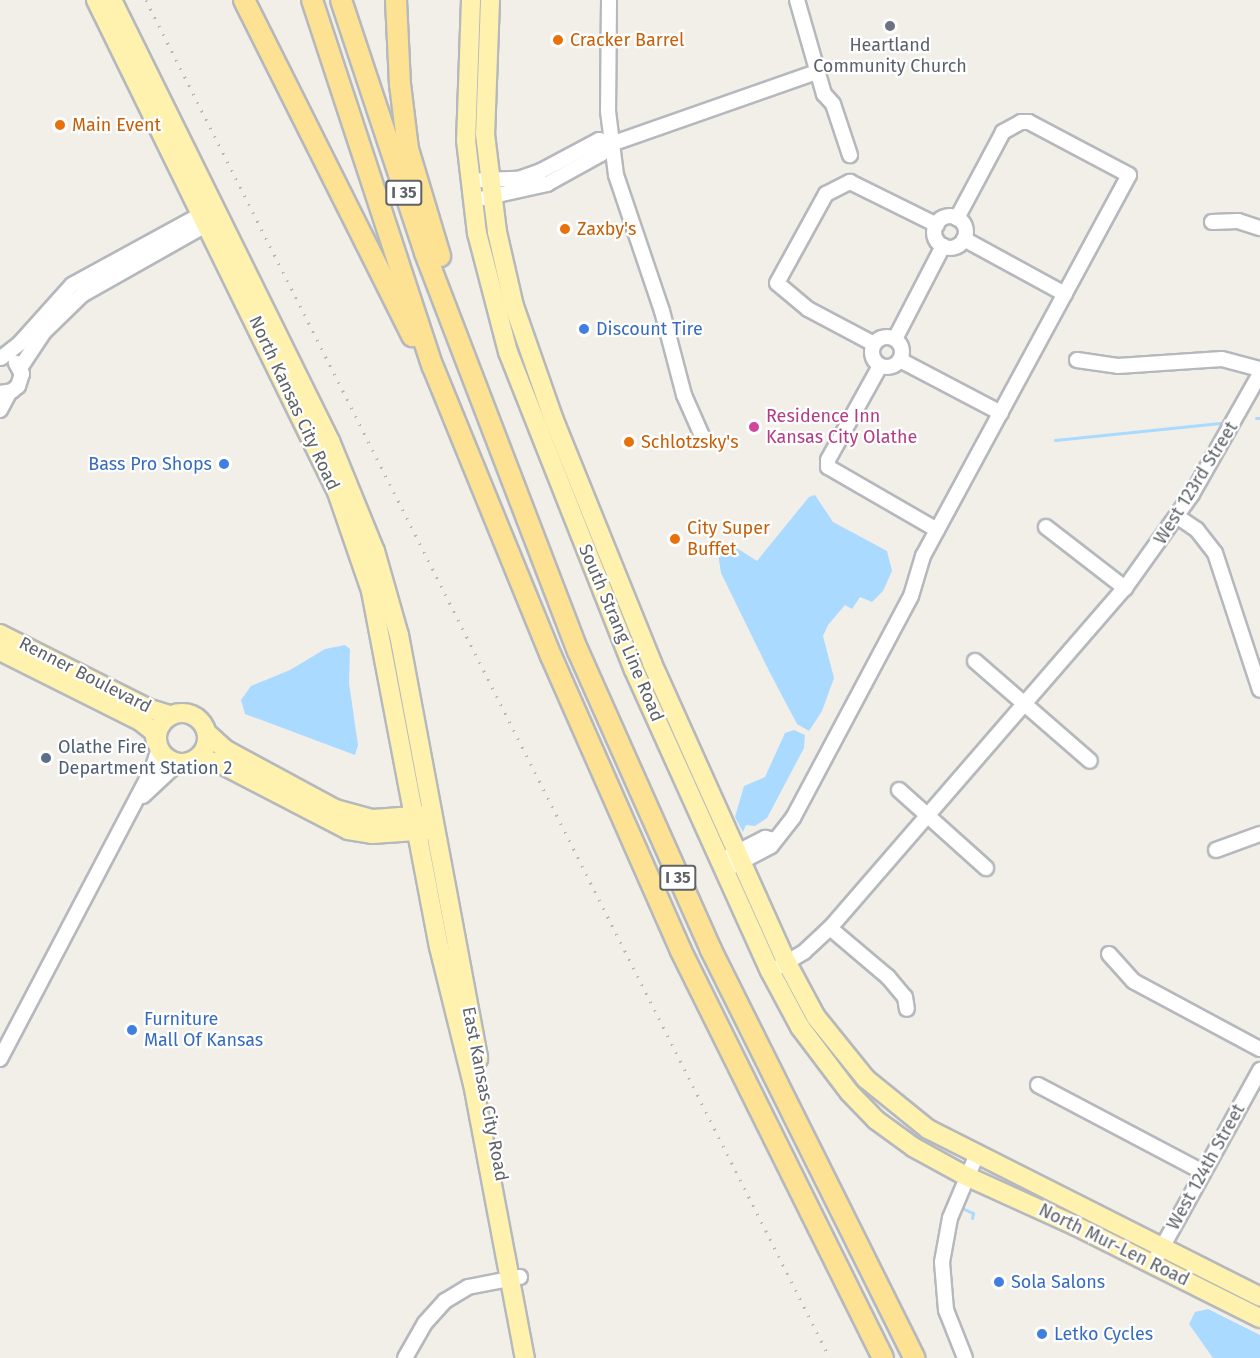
<!DOCTYPE html>
<html>
<head>
<meta charset="utf-8">
<style>
	body { margin:0 }
	#map { position:relative; width:1260px; height:1358px; overflow:hidden; background:#f1efe8; font-family:"Fira Sans",sans-serif }
	div>[style] { position:absolute }
	.water>* { inset:0; background:#aadaff }
	.stream>* { height:3px; margin:-1.5px; padding:0 1.5px; transform-origin:1.5px; border-radius:1.5px; background:#aadaff }
	.roads { filter:drop-shadow(2px 0 #b5b8bc) drop-shadow(-2px 0 #b5b8bc) drop-shadow(0 2px #b5b8bc) drop-shadow(0 -2px #b5b8bc) }
	.minor>* { height:14px; margin:-7px; padding:0 7px; transform-origin:7px; border-radius:7px; background:#fff }
	.minor>.ring { margin:-7px; padding:0; box-sizing:content-box; background:none; border:14px solid #fff; border-radius:50% }
	.major>* { height:18px; margin:-9px; padding:0 9px; transform-origin:9px; border-radius:9px; background:#fff2af }
	.major>.ring { margin:-9px; padding:0; box-sizing:content-box; background:none; border:18px solid #fff2af; border-radius:50% }
	.highway>* { height:20px; margin:-10px; padding:0 10px; transform-origin:10px; border-radius:10px; background:#fde293 }
	.rail>* { height:3px; margin-top:-1.5px; transform-origin:0; background:repeating-linear-gradient(90deg,#b6b7b8 0 1.5px,transparent 0 9.5px) }
	.dots>* { width:16px; height:16px; translate:-50% -50%; box-sizing:border-box; border:3px solid #fff; border-radius:50% }
	span { translate:-50% -50%; white-space:nowrap; text-align:center; line-height:1.15; -webkit-text-stroke:4.5px #fff; paint-order:stroke }
	.shield-label span { padding:2px 4px; background:#fff; border:2px solid; border-radius:4px; -webkit-text-stroke-width:0 }
	.shield-label { font-size:16px; color:#5f6368; font-weight:700 }
	.food-label { font-size:18px; color:#c56008 }
	.left { translate:0 -50%; text-align:left }
	.worship-label { font-size:18px; color:#5b616d }
	.shop-label { font-size:18px; color:#366cbe }
	.right { translate:-100% -50%; text-align:right }
	.street-label { font-size:18px; color:#5f6368 }
	.hotel-label { font-size:18px; color:#b23c85 }
	.service-label { font-size:18px; color:#4e5e75 }
</style>
</head>
<body>
<div id="map">
	<div class="water">
		<div style="clip-path:polygon(815px 495px,833px 522px,887px 551px,892px 571px,883px 591px,872px 602px,860px 597px,852px 609px,845px 605px,828px 625px,823px 636px,834px 678px,822px 711px,809px 731px,797px 724px,769px 671px,721px 573px,718px 553px,732px 545px,757px 561px,809px 497px)"></div>
		<div style="clip-path:polygon(345px 645px,350px 649px,349px 683px,358px 745px,355px 755px,245px 714px,241px 700px,251px 686px,290px 670px,325px 649px)"></div>
		<div style="clip-path:polygon(794px 730px,805px 735px,804px 748px,767px 818px,755px 826px,746px 825px,743px 832px,735px 817px,744px 786px,765px 777px,785px 733px)"></div>
		<div style="clip-path:polygon(1208px 1309px,1260px 1335px,1260px 1358px,1213px 1358px,1189px 1324px,1195px 1312px)"></div>
	</div>
	<div class="stream">
		<div style="left:1256px;top:418px;width:4px"></div>
		<div style="left:1055px;top:440px;width:166px;rotate:-5.9deg"></div>
		<div style="left:964px;top:1209px;width:10px;rotate:24deg"></div>
		<div style="left:973px;top:1213px;width:5px;rotate:101deg"></div>
	</div>
	<div class="roads">
		<div class="minor">
			<div style="left:609px;top:0;width:111px;rotate:90.5deg"></div>
			<div style="left:608px;top:111px;width:64px;rotate:82.9deg"></div>
			<div style="left:616px;top:175px;width:144px;rotate:71.3deg"></div>
			<div style="left:662px;top:311px;width:87px;rotate:75.3deg"></div>
			<div style="left:684px;top:395px;width:47px;rotate:66.2deg"></div>
			<div style="left:797px;top:0;width:98px;rotate:74deg"></div>
			<div style="left:824px;top:94px;width:13px;rotate:48deg"></div>
			<div style="left:833px;top:104px;width:54px;rotate:71.6deg"></div>
			<div style="left:482px;top:180px;width:36px;rotate:-2deg"></div>
			<div style="left:518px;top:179px;width:24px;rotate:-19deg"></div>
			<div style="left:541px;top:171px;width:66px;rotate:-28.1deg"></div>
			<div style="left:599px;top:140px;width:13px;rotate:18deg"></div>
			<div style="left:484px;top:198px;width:65px;rotate:-12.5deg"></div>
			<div style="left:547px;top:184px;width:62px;rotate:-29.1deg"></div>
			<div style="left:601px;top:154px;width:14px;rotate:-45deg"></div>
			<div style="left:611px;top:144px;width:218px;rotate:-19.3deg"></div>
			<div class="ring" style="left:934px;top:216px;width:18px;height:18px"></div>
			<div style="left:1212px;top:222px;width:26px;rotate:-2deg"></div>
			<div style="left:1238px;top:221px;width:23px;rotate:18deg"></div>
			<div style="left:964px;top:239px;width:115px;rotate:28.6deg"></div>
			<div class="ring" style="left:872px;top:337px;width:16px;height:16px"></div>
			<div style="left:895px;top:339px;width:105px;rotate:-62.7deg"></div>
			<div style="left:874px;top:344px;width:75px;rotate:-152.1deg"></div>
			<div style="left:808px;top:309px;width:40px;rotate:-140deg"></div>
			<div style="left:777px;top:283px;width:102px;rotate:-61.2deg"></div>
			<div style="left:826px;top:194px;width:27px;rotate:-27deg"></div>
			<div style="left:850px;top:182px;width:97px;rotate:26.3deg"></div>
			<div style="left:1px;top:358px;width:24px;rotate:-38deg"></div>
			<div style="left:20px;top:343px;width:78px;rotate:-48.1deg"></div>
			<div style="left:72px;top:285px;width:156px;rotate:-28.7deg"></div>
			<div style="left:900px;top:360px;width:114px;rotate:27.7deg"></div>
			<div style="left:1077px;top:360px;width:41px;rotate:8.3deg"></div>
			<div style="left:1118px;top:366px;width:104px;rotate:-3.9deg"></div>
			<div style="left:1222px;top:359px;width:39px;rotate:15deg"></div>
			<div style="left:880px;top:366px;width:107px;rotate:119deg"></div>
			<div style="left:828px;top:460px;width:7px;rotate:90deg"></div>
			<div style="left:828px;top:467px;width:126px;rotate:30deg"></div>
			<div style="left:20px;top:368px;width:43px;rotate:-56.3deg"></div>
			<div style="left:44px;top:332px;width:53px;rotate:-44.2deg"></div>
			<div style="left:82px;top:295px;width:150px;rotate:-29.5deg"></div>
			<div style="left:0;top:393px;width:12px;rotate:-9deg"></div>
			<div style="left:12px;top:391px;width:8px;rotate:-40deg"></div>
			<div style="left:18px;top:386px;width:13px;rotate:-72deg"></div>
			<div style="left:22px;top:374px;width:13px;rotate:-119deg"></div>
			<div style="left:0;top:410px;width:19px;rotate:-62deg"></div>
			<div style="left:1178px;top:517px;width:23px;rotate:34deg"></div>
			<div style="left:1197px;top:530px;width:29px;rotate:52deg"></div>
			<div style="left:1215px;top:553px;width:144px;rotate:71.8deg"></div>
			<div style="left:1046px;top:527px;width:100px;rotate:37.7deg"></div>
			<div style="left:975px;top:661px;width:152px;rotate:41deg"></div>
			<div style="left:899px;top:790px;width:117px;rotate:41.9deg"></div>
			<div style="left:143px;top:796px;width:48px;rotate:-43.3deg"></div>
			<div style="left:1216px;top:850px;width:47px;rotate:-20deg"></div>
			<div style="left:720px;top:861px;width:51px;rotate:-27.1deg"></div>
			<div style="left:765px;top:838px;width:10px;rotate:11deg"></div>
			<div style="left:733px;top:866px;width:43px;rotate:-27.8deg"></div>
			<div style="left:771px;top:846px;width:36px;rotate:-52deg"></div>
			<div style="left:793px;top:818px;width:251px;rotate:-62deg"></div>
			<div style="left:911px;top:596px;width:42px;rotate:-73.3deg"></div>
			<div style="left:923px;top:556px;width:433px;rotate:-61.6deg"></div>
			<div style="left:1129px;top:175px;width:113px;rotate:-152.1deg"></div>
			<div style="left:1029px;top:122px;width:8px;rotate:180deg"></div>
			<div style="left:1021px;top:122px;width:21px;rotate:151deg"></div>
			<div style="left:1003px;top:132px;width:98px;rotate:118.1deg"></div>
			<div style="left:830px;top:928px;width:76px;rotate:40.2deg"></div>
			<div style="left:888px;top:977px;width:26px;rotate:50deg"></div>
			<div style="left:905px;top:997px;width:12px;rotate:81deg"></div>
			<div style="left:1109px;top:954px;width:36px;rotate:48deg"></div>
			<div style="left:1133px;top:981px;width:144px;rotate:28.2deg"></div>
			<div style="left:780px;top:966px;width:28px;rotate:-30deg"></div>
			<div style="left:804px;top:952px;width:35px;rotate:-43deg"></div>
			<div style="left:830px;top:928px;width:450px;rotate:-49.1deg"></div>
			<div style="left:1125px;top:588px;width:115px;rotate:-54.5deg"></div>
			<div style="left:1192px;top:494px;width:138px;rotate:-60.5deg"></div>
			<div style="left:0;top:1059px;width:327px;rotate:-62.3deg"></div>
			<div style="left:152px;top:770px;width:22px;rotate:-72deg"></div>
			<div style="left:1038px;top:1085px;width:187px;rotate:27.8deg"></div>
			<div style="left:1153px;top:1264px;width:222px;rotate:-61.1deg"></div>
			<div style="left:405px;top:1358px;width:40px;rotate:-60.3deg"></div>
			<div style="left:425px;top:1323px;width:30px;rotate:-48deg"></div>
			<div style="left:445px;top:1301px;width:27px;rotate:-31deg"></div>
			<div style="left:468px;top:1287px;width:53px;rotate:-10.9deg"></div>
			<div style="left:965px;top:1358px;width:52px;rotate:-111.6deg"></div>
			<div style="left:946px;top:1310px;width:48px;rotate:-94.8deg"></div>
			<div style="left:942px;top:1262px;width:45px;rotate:-79.7deg"></div>
			<div style="left:950px;top:1218px;width:69px;rotate:-67.1deg"></div>
		</div>
		<div class="major">
			<div style="left:96px;top:0;width:548px;rotate:63.9deg"></div>
			<div style="left:337px;top:492px;width:105px;rotate:71deg"></div>
			<div style="left:371px;top:591px;width:362px;rotate:79.2deg"></div>
			<div style="left:439px;top:947px;width:141px;rotate:76.1deg"></div>
			<div style="left:473px;top:1084px;width:279px;rotate:79.3deg"></div>
			<div style="left:112px;top:0;width:492px;rotate:63.7deg"></div>
			<div style="left:330px;top:441px;width:119px;rotate:67.8deg"></div>
			<div style="left:375px;top:551px;width:87px;rotate:74.1deg"></div>
			<div style="left:399px;top:635px;width:431px;rotate:79.4deg"></div>
			<div style="left:471px;top:0;width:140px;rotate:92deg"></div>
			<div style="left:466px;top:140px;width:94px;rotate:83.3deg"></div>
			<div style="left:477px;top:233px;width:123px;rotate:75.4deg"></div>
			<div style="left:508px;top:352px;width:342px;rotate:68.4deg"></div>
			<div style="left:634px;top:670px;width:330px;rotate:65.7deg"></div>
			<div style="left:770px;top:971px;width:64px;rotate:61.8deg"></div>
			<div style="left:800px;top:1027px;width:81px;rotate:53deg"></div>
			<div style="left:849px;top:1092px;width:39px;rotate:46deg"></div>
			<div style="left:876px;top:1120px;width:46px;rotate:36.1deg"></div>
			<div style="left:913px;top:1147px;width:60px;rotate:28.7deg"></div>
			<div style="left:966px;top:1176px;width:121px;rotate:24.4deg"></div>
			<div style="left:1076px;top:1226px;width:206px;rotate:26.6deg"></div>
			<div style="left:490px;top:0;width:134px;rotate:92.1deg"></div>
			<div style="left:485px;top:134px;width:99px;rotate:83deg"></div>
			<div style="left:497px;top:232px;width:76px;rotate:77.1deg"></div>
			<div style="left:514px;top:306px;width:121px;rotate:70.7deg"></div>
			<div style="left:554px;top:420px;width:262px;rotate:68deg"></div>
			<div style="left:652px;top:663px;width:329px;rotate:65.8deg"></div>
			<div style="left:787px;top:963px;width:61px;rotate:61.8deg"></div>
			<div style="left:816px;top:1017px;width:80px;rotate:51.1deg"></div>
			<div style="left:866px;top:1079px;width:80px;rotate:38.9deg"></div>
			<div style="left:928px;top:1129px;width:372px;rotate:26.8deg"></div>
			<div style="left:0;top:634px;width:165px;rotate:26.7deg"></div>
			<div style="left:147px;top:708px;width:24px;rotate:17deg"></div>
			<div style="left:0;top:651px;width:157px;rotate:26.6deg"></div>
			<div style="left:140px;top:721px;width:18px;rotate:38deg"></div>
			<div style="left:154px;top:732px;width:10px;rotate:79deg"></div>
			<div class="ring" style="left:157px;top:713px;width:32px;height:32px"></div>
			<div style="left:207px;top:733px;width:25px;rotate:42deg"></div>
			<div style="left:226px;top:750px;width:124px;rotate:28.4deg"></div>
			<div style="left:335px;top:809px;width:39px;rotate:15deg"></div>
			<div style="left:373px;top:819px;width:55px;rotate:-4.2deg"></div>
			<div style="left:189px;top:762px;width:12px;rotate:-14deg"></div>
			<div style="left:201px;top:759px;width:18px;rotate:13deg"></div>
			<div style="left:219px;top:763px;width:145px;rotate:27.4deg"></div>
			<div style="left:348px;top:830px;width:24px;rotate:9deg"></div>
			<div style="left:372px;top:834px;width:59px;rotate:-3.9deg"></div>
		</div>
		<div class="highway">
			<div style="left:244px;top:0;width:376px;rotate:63.4deg"></div>
			<div style="left:312px;top:0;width:386px;rotate:71.8deg"></div>
			<div style="left:433px;top:367px;width:312px;rotate:67.8deg"></div>
			<div style="left:551px;top:656px;width:322px;rotate:66.2deg"></div>
			<div style="left:681px;top:951px;width:454px;rotate:63.6deg"></div>
			<div style="left:341px;top:0;width:267px;rotate:71.6deg"></div>
			<div style="left:425px;top:253px;width:426px;rotate:69deg"></div>
			<div style="left:578px;top:651px;width:327px;rotate:66deg"></div>
			<div style="left:711px;top:950px;width:456px;rotate:63.5deg"></div>
			<div style="left:396px;top:0;width:84px;rotate:87.3deg"></div>
			<div style="left:400px;top:84px;width:65px;rotate:83deg"></div>
			<div style="left:408px;top:149px;width:112px;rotate:73.3deg"></div>
		</div>
	</div>
	<div class="rail">
		<div style="left:146px;top:0;width:1521px;rotate:63.27deg"></div>
	</div>
	<div class="dots">
		<div style="left:890px;top:26px;background:#6b7280"></div>
		<div style="left:558px;top:40px;background:#e8710a"></div>
		<div style="left:60px;top:125px;background:#e8710a"></div>
		<div style="left:565px;top:229px;background:#e8710a"></div>
		<div style="left:584px;top:329px;background:#3f7fe0"></div>
		<div style="left:754px;top:427px;background:#d1479c"></div>
		<div style="left:629px;top:442px;background:#e8710a"></div>
		<div style="left:224px;top:464px;background:#3f7fe0"></div>
		<div style="left:675px;top:539px;background:#e8710a"></div>
		<div style="left:46px;top:758px;background:#5c6f8a"></div>
		<div style="left:132px;top:1030px;background:#3f7fe0"></div>
		<div style="left:999px;top:1282px;background:#3f7fe0"></div>
		<div style="left:1042px;top:1334px;background:#3f7fe0"></div>
	</div>
	<div class="shield-label">
		<span style="left:404px;top:193px">I 35</span>
		<span style="left:678px;top:878px">I 35</span>
	</div>
	<div class="food-label">
		<span class="left" style="left:570px;top:40px">Cracker Barrel</span>
		<span class="left" style="left:72px;top:125px">Main Event</span>
		<span class="left" style="left:577px;top:229px">Zaxby's</span>
		<span class="left" style="left:641px;top:442px">Schlotzsky's</span>
		<span class="left" style="left:687px;top:539px">City Super<br>Buffet</span>
	</div>
	<div class="worship-label">
		<span style="left:890px;top:56px">Heartland<br>Community Church</span>
	</div>
	<div class="shop-label">
		<span class="left" style="left:596px;top:329px">Discount Tire</span>
		<span class="right" style="left:212px;top:464px">Bass Pro Shops</span>
		<span class="left" style="left:144px;top:1030px">Furniture<br>Mall Of Kansas</span>
		<span class="left" style="left:1011px;top:1282px">Sola Salons</span>
		<span class="left" style="left:1054px;top:1334px">Letko Cycles</span>
	</div>
	<div class="street-label">
		<span style="left:294px;top:403px;rotate:65deg">North Kansas City Road</span>
		<span style="left:1196px;top:483px;rotate:-58deg">West 123rd Street</span>
		<span style="left:621px;top:633px;rotate:67deg">South Strang Line Road</span>
		<span style="left:85px;top:675px;rotate:27deg">Renner Boulevard</span>
		<span style="left:485px;top:1094px;rotate:79deg">East Kansas City Road</span>
		<span style="left:1206px;top:1167px;rotate:-61deg">West 124th Street</span>
		<span style="left:1114px;top:1245px;rotate:26deg">North Mur-Len Road</span>
	</div>
	<div class="hotel-label">
		<span class="left" style="left:766px;top:427px">Residence Inn<br>Kansas City Olathe</span>
	</div>
	<div class="service-label">
		<span class="left" style="left:58px;top:758px">Olathe Fire<br>Department Station 2</span>
	</div>
</div>
</body>
</html>
